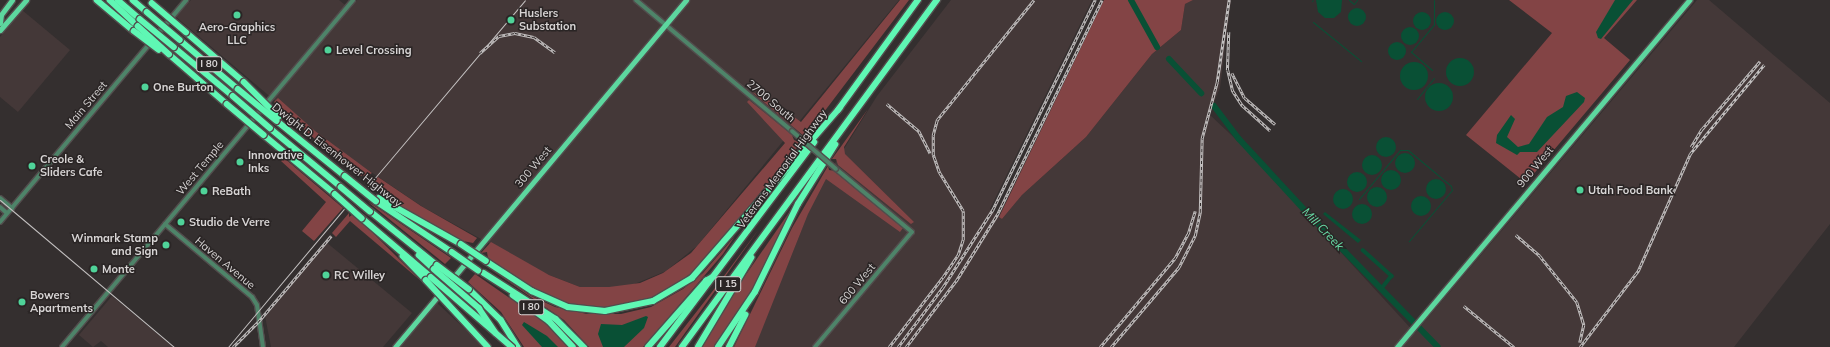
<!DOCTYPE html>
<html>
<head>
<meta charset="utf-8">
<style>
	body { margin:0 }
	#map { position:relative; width:1830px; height:347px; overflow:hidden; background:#342f2f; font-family:Mulish,sans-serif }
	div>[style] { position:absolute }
	.built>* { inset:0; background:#443838 }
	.green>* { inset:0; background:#834445 }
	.water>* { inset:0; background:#095035 }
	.round { border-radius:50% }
	.stream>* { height:1px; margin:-0.5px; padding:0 0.5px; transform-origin:0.5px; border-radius:0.5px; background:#095035 }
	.canal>* { height:3.5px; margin:-1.75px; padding:0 1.75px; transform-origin:1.75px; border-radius:1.75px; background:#095035 }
	.river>* { height:6px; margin:-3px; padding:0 3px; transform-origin:3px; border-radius:3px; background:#095035 }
	.roads { filter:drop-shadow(1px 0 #524d4d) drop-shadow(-1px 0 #524d4d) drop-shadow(0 1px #524d4d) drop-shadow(0 -1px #524d4d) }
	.minor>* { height:4px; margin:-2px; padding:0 2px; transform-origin:2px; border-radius:2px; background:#4e8469 }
	.major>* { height:5px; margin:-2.5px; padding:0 2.5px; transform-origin:2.5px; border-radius:2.5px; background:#5dd79f }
	.highway>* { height:5.5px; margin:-2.75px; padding:0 2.75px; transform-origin:2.75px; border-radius:2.75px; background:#5ff7b4 }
	.tram>* { height:1px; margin:-0.5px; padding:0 0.5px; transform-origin:0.5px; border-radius:0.5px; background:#c3c0c0 }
	.rail>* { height:2.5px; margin-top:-1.25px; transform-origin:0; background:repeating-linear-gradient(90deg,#2a2525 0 3px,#c3c0c0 0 6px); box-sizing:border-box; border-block:1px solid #c3c0c0 }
	.bridges { filter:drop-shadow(1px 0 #524d4d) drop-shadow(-1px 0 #524d4d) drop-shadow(0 1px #524d4d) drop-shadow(0 -1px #524d4d) }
	.minor-bridge>* { height:4px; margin:-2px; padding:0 2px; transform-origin:2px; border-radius:2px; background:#4e8469 }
	.highway-bridge>* { height:5.5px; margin:-2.75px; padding:0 2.75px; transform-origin:2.75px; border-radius:2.75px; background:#5ff7b4 }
	.dots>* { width:11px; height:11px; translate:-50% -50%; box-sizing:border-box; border:2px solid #2a2525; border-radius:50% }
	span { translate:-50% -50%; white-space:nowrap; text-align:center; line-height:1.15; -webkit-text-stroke:3px #2a2525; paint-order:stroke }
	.shield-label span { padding:1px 3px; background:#2a2525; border:1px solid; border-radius:3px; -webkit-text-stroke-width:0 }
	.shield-label { font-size:10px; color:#d8d5d5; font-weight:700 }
	.poi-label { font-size:11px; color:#d8d5d5; font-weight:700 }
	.left { translate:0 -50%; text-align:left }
	.right { translate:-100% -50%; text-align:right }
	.street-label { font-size:11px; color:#d8d5d5 }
	.water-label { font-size:12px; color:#67d9a4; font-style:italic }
</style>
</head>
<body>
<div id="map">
	<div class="built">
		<div style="clip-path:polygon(191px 0,339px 0,350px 9px,357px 0,899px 0,697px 246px,666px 271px,620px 290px,580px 287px,539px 271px,423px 207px,313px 133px,176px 17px)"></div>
		<div style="clip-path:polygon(951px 0,1092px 0,990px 209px,1002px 219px,1022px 195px,1086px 137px,1152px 54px,1181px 30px,1185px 4px,1193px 0,1231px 0,1220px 88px,1209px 114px,1246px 149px,1415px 333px,1697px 0,1709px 0,1830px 103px,1830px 224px,1734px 347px,744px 347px,802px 216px,877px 96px)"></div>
		<div style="clip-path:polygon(22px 10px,70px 50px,18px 112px,0 97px,0 37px)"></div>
		<div style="clip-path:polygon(326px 242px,412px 313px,383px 347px,271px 347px,265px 316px)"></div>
		<div style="clip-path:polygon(112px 296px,173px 347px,108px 347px,101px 341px,93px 347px,79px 335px)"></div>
		<div style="clip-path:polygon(437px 303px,478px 341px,481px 347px,400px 347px)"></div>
	</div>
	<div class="green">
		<div style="clip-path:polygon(900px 0,909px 0,805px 137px,752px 92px,778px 105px,801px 122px)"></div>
		<div style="clip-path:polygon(1104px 0,1193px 0,1185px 4px,1181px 30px,1152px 54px,1086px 137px,1022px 195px,1002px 219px,999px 217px)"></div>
		<div style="clip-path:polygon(1509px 0,1637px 0,1604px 38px,1630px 60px,1526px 183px,1466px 135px,1552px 33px)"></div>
		<div style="clip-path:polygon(278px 98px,315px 131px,372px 173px,369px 175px,359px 176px,309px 134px,274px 102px)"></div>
		<div style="clip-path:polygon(749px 100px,792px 135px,794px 140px,801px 143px,700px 266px,667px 292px,645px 302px,603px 309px,572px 305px,539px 292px,488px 258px,487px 252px,481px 253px,491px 242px,549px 275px,580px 287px,609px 287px,640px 283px,663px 273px,691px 253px,785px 143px,747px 102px)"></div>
		<div style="clip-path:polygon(868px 109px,844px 147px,845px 154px,914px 222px,911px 224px,838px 165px,836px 159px,832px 159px)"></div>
		<div style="clip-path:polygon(284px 158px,343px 208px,314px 241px,302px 231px,326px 202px,281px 161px)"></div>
		<div style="clip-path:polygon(828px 166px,829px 170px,834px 171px,903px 228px,900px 232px,826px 179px,808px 214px,755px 347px,734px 347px,792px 228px)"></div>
		<div style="clip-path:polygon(378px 177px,421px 206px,477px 238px,473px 243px,458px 240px,383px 196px,377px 192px,377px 185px,369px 186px)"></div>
		<div style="clip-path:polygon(797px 201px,740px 315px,715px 347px,702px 347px,729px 299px)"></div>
		<div style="clip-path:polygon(368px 202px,378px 208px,451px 258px,445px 264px)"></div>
		<div style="clip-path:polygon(349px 213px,349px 217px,352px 215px,370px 230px,421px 281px,350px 221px,336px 237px,332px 233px)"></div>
		<div style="clip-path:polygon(759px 229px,675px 347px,669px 347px,715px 288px)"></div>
		<div style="clip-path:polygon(735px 236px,723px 254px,643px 347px,589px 347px,564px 320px,483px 264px,531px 296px,555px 307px,587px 314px,621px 314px,651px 307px,683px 289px,703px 273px)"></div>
		<div style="clip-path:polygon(475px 274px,543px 321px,568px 347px,524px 347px,501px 312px,468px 282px)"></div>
	</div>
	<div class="water">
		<div style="clip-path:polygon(1316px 0,1342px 0,1341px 12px,1334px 18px,1325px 18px,1318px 12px)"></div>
		<div style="clip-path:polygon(1615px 0,1633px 0,1601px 39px,1598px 38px,1596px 32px)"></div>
		<div class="round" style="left:1348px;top:8px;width:18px;height:18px"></div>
		<div class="round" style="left:1436px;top:12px;width:18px;height:18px"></div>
		<div class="round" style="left:1413px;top:12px;width:18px;height:18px"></div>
		<div class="round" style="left:1401px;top:27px;width:18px;height:18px"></div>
		<div class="round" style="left:1388px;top:42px;width:18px;height:18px"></div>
		<div class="round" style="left:1446px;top:58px;width:28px;height:28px"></div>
		<div class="round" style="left:1400px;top:62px;width:28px;height:28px"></div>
		<div class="round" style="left:1425px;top:83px;width:28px;height:28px"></div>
		<div style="clip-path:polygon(1577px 92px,1585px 98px,1584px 102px,1537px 152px,1520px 152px,1517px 155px,1496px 143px,1497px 135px,1511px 115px,1515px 119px,1507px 137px,1518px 147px,1529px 144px,1547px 117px,1563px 107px,1566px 96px)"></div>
		<div class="round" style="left:1376px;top:137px;width:20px;height:20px"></div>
		<div class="round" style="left:1395px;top:153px;width:20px;height:20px"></div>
		<div class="round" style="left:1362px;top:155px;width:20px;height:20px"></div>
		<div class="round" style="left:1381px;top:170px;width:20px;height:20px"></div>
		<div class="round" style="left:1347px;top:172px;width:20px;height:20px"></div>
		<div class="round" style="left:1426px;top:179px;width:20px;height:20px"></div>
		<div class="round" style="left:1367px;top:187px;width:20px;height:20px"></div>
		<div class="round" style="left:1333px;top:189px;width:20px;height:20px"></div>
		<div class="round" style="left:1411px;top:196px;width:20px;height:20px"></div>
		<div class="round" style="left:1352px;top:204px;width:20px;height:20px"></div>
		<div style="clip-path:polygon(1325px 212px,1361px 240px,1358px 243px,1323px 214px)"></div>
		<div style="clip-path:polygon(646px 316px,648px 317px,644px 328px,624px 347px,603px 347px,598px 334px,601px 324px,622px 325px)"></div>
		<div style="clip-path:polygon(524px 322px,547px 336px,558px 347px,542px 347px,522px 325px)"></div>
	</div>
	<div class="stream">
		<div style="left:1349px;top:0;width:6px;rotate:39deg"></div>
		<div style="left:1354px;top:4px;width:5px;rotate:-53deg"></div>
		<div style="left:1312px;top:1px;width:1px;rotate:-45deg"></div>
		<div style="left:1313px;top:22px;width:62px;rotate:39.1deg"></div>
		<div style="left:1432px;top:70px;width:28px;rotate:-139deg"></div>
		<div style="left:1411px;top:52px;width:35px;rotate:-50deg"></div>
		<div style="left:1434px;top:25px;width:25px;rotate:-90deg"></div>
		<div style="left:1417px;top:99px;width:27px;rotate:-51deg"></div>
		<div style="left:1359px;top:199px;width:64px;rotate:-50.1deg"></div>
		<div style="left:1400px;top:150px;width:8px"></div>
		<div style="left:1408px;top:150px;width:56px;rotate:39.9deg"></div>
		<div style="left:1451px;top:186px;width:4px;rotate:76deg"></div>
		<div style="left:1452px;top:190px;width:67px;rotate:130.1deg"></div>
	</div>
	<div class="canal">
		<div style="left:1363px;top:250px;width:39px;rotate:42deg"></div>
		<div style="left:1392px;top:276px;width:16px;rotate:128deg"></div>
	</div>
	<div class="river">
		<div style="left:1131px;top:0;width:54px;rotate:61deg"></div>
		<div style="left:1169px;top:59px;width:47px;rotate:46.7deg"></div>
		<div style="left:1214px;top:106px;width:41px;rotate:52.9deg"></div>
		<div style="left:1239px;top:139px;width:108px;rotate:47.3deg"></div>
		<div style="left:1312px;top:218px;width:180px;rotate:45.7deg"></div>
	</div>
	<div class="roads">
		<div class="minor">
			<div style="left:636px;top:0;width:204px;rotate:40deg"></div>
			<div style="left:0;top:198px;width:16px;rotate:40deg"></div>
			<div style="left:0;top:207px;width:9px;rotate:41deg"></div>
			<div style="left:0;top:222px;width:290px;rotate:-50deg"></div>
			<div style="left:165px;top:224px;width:114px;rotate:40deg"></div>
			<div style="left:252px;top:297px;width:9px;rotate:58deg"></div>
			<div style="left:257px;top:305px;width:42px;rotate:81.9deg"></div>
			<div style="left:62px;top:347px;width:453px;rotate:-50deg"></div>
			<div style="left:815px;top:347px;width:150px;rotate:-49.9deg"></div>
			<div style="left:912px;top:232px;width:99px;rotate:-140.3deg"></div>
		</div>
		<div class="major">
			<div style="left:0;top:16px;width:20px;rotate:-53deg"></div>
			<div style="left:0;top:23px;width:8px;rotate:-83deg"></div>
			<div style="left:0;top:30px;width:40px;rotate:-49deg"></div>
			<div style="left:395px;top:347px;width:453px;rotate:-50deg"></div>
			<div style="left:1397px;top:347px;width:454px;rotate:-49.9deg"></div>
		</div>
		<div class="highway">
			<div style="left:97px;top:0;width:48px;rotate:40deg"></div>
			<div style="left:110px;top:0;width:38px;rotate:43deg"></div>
			<div style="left:118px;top:0;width:29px;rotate:41deg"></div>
			<div style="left:133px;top:0;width:18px;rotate:41deg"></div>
			<div style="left:186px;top:32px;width:77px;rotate:40.8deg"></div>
			<div style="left:180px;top:40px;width:76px;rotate:40.2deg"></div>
			<div style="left:174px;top:47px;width:77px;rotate:39.7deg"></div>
			<div style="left:169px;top:54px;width:77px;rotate:40.8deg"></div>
			<div style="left:838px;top:110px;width:136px;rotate:-54deg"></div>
			<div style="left:277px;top:121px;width:87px;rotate:39deg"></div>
			<div style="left:270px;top:128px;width:92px;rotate:39.7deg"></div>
			<div style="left:264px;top:135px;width:92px;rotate:39.7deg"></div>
			<div style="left:379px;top:198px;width:94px;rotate:29.3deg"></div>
			<div style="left:376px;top:201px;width:92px;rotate:33.9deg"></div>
			<div style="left:370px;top:211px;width:86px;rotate:38.9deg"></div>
			<div style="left:362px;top:218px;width:91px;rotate:40.5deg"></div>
			<div style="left:419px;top:255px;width:21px;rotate:43deg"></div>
			<div style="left:403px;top:256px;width:33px;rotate:46deg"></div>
			<div style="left:486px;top:261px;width:55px;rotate:33.1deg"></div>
			<div style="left:532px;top:291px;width:39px;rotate:24deg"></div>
			<div style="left:568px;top:307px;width:37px;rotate:6deg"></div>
			<div style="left:605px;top:311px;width:49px;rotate:-11.8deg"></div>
			<div style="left:653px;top:301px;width:45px;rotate:-30.5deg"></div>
			<div style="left:692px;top:278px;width:225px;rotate:-49deg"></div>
			<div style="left:484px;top:273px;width:85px;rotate:32.6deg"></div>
			<div style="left:556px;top:319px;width:40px;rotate:45deg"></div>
			<div style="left:469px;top:289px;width:45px;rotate:44.1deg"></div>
			<div style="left:501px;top:320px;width:32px;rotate:58deg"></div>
			<div style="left:513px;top:295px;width:44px;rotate:35.8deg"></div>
			<div style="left:549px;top:321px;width:35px;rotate:47deg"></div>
			<div style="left:648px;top:347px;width:88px;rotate:-48.7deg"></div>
			<div style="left:706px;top:281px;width:8px;rotate:-30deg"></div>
			<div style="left:660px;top:347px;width:256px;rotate:-53deg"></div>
			<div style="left:682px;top:347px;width:431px;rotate:-53.7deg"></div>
			<div style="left:698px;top:347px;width:104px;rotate:-59.2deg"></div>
			<div style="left:718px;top:347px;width:66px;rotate:-56.1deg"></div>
			<div style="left:755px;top:292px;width:98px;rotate:-64deg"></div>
			<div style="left:798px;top:204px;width:70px;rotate:-57.9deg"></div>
			<div style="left:729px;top:347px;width:36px;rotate:-63deg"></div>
		</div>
	</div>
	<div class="tram">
		<div style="left:368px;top:186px;width:243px;rotate:-49.8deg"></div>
		<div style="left:0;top:200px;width:228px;rotate:40.2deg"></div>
		<div style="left:228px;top:347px;width:180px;rotate:-50deg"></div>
	</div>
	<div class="rail">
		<div style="left:1229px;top:32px;width:38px;rotate:92deg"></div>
		<div style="left:1228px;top:70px;width:22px;rotate:77deg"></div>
		<div style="left:1233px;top:91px;width:17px;rotate:57deg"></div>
		<div style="left:1242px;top:105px;width:38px;rotate:42deg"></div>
		<div style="left:480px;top:53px;width:25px;rotate:-42deg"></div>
		<div style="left:499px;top:36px;width:16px;rotate:-11deg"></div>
		<div style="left:515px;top:33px;width:19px;rotate:12deg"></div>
		<div style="left:534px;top:37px;width:26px;rotate:36deg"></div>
		<div style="left:1232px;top:73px;width:28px;rotate:63deg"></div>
		<div style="left:1245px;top:98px;width:40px;rotate:41deg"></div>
		<div style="left:887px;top:104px;width:42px;rotate:40.2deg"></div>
		<div style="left:919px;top:131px;width:25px;rotate:63deg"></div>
		<div style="left:1691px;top:147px;width:21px;rotate:-59deg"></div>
		<div style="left:1702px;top:129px;width:89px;rotate:-49.5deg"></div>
		<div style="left:1516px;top:235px;width:32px;rotate:41deg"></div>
		<div style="left:1540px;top:256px;width:59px;rotate:51.2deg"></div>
		<div style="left:1577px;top:302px;width:24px;rotate:73deg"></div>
		<div style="left:1584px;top:325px;width:18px;rotate:103deg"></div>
		<div style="left:1464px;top:306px;width:65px;rotate:39.4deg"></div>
		<div style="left:233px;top:347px;width:35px;rotate:-45deg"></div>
		<div style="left:258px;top:322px;width:113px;rotate:-49.7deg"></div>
		<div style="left:889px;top:347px;width:88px;rotate:-52.4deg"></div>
		<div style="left:943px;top:277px;width:27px;rotate:-56deg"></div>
		<div style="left:958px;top:255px;width:16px;rotate:-72deg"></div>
		<div style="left:963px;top:240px;width:29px;rotate:-90deg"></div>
		<div style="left:963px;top:211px;width:46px;rotate:-121.6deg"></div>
		<div style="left:939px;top:172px;width:18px;rotate:-109deg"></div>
		<div style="left:933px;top:155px;width:20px;rotate:-90deg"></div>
		<div style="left:933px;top:135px;width:16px;rotate:-75deg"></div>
		<div style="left:937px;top:120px;width:154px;rotate:-51.1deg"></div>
		<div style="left:898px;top:347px;width:75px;rotate:-53.1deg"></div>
		<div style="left:943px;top:287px;width:93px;rotate:-57.3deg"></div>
		<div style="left:993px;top:209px;width:233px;rotate:-64deg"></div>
		<div style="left:906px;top:347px;width:83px;rotate:-52.9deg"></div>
		<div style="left:956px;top:281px;width:78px;rotate:-58.2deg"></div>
		<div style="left:997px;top:215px;width:239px;rotate:-64deg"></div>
		<div style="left:1100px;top:347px;width:116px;rotate:-49.9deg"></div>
		<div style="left:1175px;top:258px;width:27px;rotate:-62deg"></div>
		<div style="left:1188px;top:234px;width:24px;rotate:-73deg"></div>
		<div style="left:1111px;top:347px;width:105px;rotate:-49.6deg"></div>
		<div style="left:1179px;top:267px;width:35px;rotate:-63deg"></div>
		<div style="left:1195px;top:236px;width:25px;rotate:-78deg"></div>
		<div style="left:1200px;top:212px;width:74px;rotate:-88.5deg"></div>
		<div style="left:1202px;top:138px;width:58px;rotate:-75deg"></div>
		<div style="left:1217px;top:82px;width:83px;rotate:-81.7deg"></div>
		<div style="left:1580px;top:347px;width:96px;rotate:-52.7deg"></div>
		<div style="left:1638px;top:271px;width:128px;rotate:-66deg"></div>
		<div style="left:1690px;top:154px;width:116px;rotate:-50.3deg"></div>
	</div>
	<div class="bridges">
		<div class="minor-bridge">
			<div style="left:792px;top:131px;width:58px;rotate:40.8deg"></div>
		</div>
		<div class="highway-bridge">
			<div style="left:152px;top:3px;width:45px;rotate:40.5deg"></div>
			<div style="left:147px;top:12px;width:43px;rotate:40.3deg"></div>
			<div style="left:140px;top:19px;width:44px;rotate:39.5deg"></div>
			<div style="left:138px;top:26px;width:42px;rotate:42.1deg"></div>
			<div style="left:134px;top:31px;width:31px;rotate:37deg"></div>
			<div style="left:244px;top:82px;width:49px;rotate:45deg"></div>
			<div style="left:238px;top:89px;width:50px;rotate:39.4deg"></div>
			<div style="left:233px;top:96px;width:49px;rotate:40.9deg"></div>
			<div style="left:227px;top:104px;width:48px;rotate:40deg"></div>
			<div style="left:345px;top:176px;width:40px;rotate:39deg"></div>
			<div style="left:341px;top:187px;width:38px;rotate:40deg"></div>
			<div style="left:335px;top:194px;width:36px;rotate:42deg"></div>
			<div style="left:461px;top:244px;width:30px;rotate:34deg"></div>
			<div style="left:452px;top:252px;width:32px;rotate:35deg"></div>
			<div style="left:437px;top:265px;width:40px;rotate:37deg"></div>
			<div style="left:434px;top:269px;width:60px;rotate:40.9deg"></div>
			<div style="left:479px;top:308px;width:30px;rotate:56deg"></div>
			<div style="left:431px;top:277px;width:107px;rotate:40.8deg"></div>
			<div style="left:426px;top:280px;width:91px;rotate:47.2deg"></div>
		</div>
	</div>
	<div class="dots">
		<div style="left:237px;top:15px;background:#4fd399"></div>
		<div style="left:511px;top:20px;background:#4fd399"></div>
		<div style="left:328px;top:50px;background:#4fd399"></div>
		<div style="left:145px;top:87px;background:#4fd399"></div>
		<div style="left:240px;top:162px;background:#4fd399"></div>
		<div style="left:32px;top:166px;background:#4fd399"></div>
		<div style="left:1580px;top:190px;background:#4fd399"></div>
		<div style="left:204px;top:191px;background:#4fd399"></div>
		<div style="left:181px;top:222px;background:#4fd399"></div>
		<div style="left:166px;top:245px;background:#4fd399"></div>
		<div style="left:94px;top:269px;background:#4fd399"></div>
		<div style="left:326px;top:275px;background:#4fd399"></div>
		<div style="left:22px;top:302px;background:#4fd399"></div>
	</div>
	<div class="shield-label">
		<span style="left:209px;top:64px">I 80</span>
		<span style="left:728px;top:284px">I 15</span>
		<span style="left:531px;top:307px">I 80</span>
	</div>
	<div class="poi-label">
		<span class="left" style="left:519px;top:20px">Huslers<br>Substation</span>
		<span style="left:237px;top:34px">Aero-Graphics<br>LLC</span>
		<span class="left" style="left:336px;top:50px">Level Crossing</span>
		<span class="left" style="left:153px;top:87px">One Burton</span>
		<span class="left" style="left:248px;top:162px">Innovative<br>Inks</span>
		<span class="left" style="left:40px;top:166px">Creole &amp;<br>Sliders Cafe</span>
		<span class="left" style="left:1588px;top:190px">Utah Food Bank</span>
		<span class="left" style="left:212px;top:191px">ReBath</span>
		<span class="left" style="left:189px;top:222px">Studio de Verre</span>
		<span class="right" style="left:158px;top:245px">Winmark Stamp<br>and Sign</span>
		<span class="left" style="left:102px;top:269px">Monte</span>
		<span class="left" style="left:334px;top:275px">RC Willey</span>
		<span class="left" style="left:30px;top:302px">Bowers<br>Apartments</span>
	</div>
	<div class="street-label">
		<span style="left:771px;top:101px;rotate:40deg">2700 South</span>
		<span style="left:86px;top:105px;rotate:-50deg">Main Street</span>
		<span style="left:337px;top:155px;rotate:38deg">Dwight D. Eisenhower Highway</span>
		<span style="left:533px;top:167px;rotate:-50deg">300 West</span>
		<span style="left:1535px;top:167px;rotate:-50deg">900 West</span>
		<span style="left:200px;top:168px;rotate:-50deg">West Temple</span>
		<span style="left:782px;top:169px;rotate:-54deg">Veterans Memorial Highway</span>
		<span style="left:225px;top:263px;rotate:40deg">Haven Avenue</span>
		<span style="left:857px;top:284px;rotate:-50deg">600 West</span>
	</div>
	<div class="water-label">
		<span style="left:1323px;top:229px;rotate:46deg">Mill Creek</span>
	</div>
</div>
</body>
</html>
